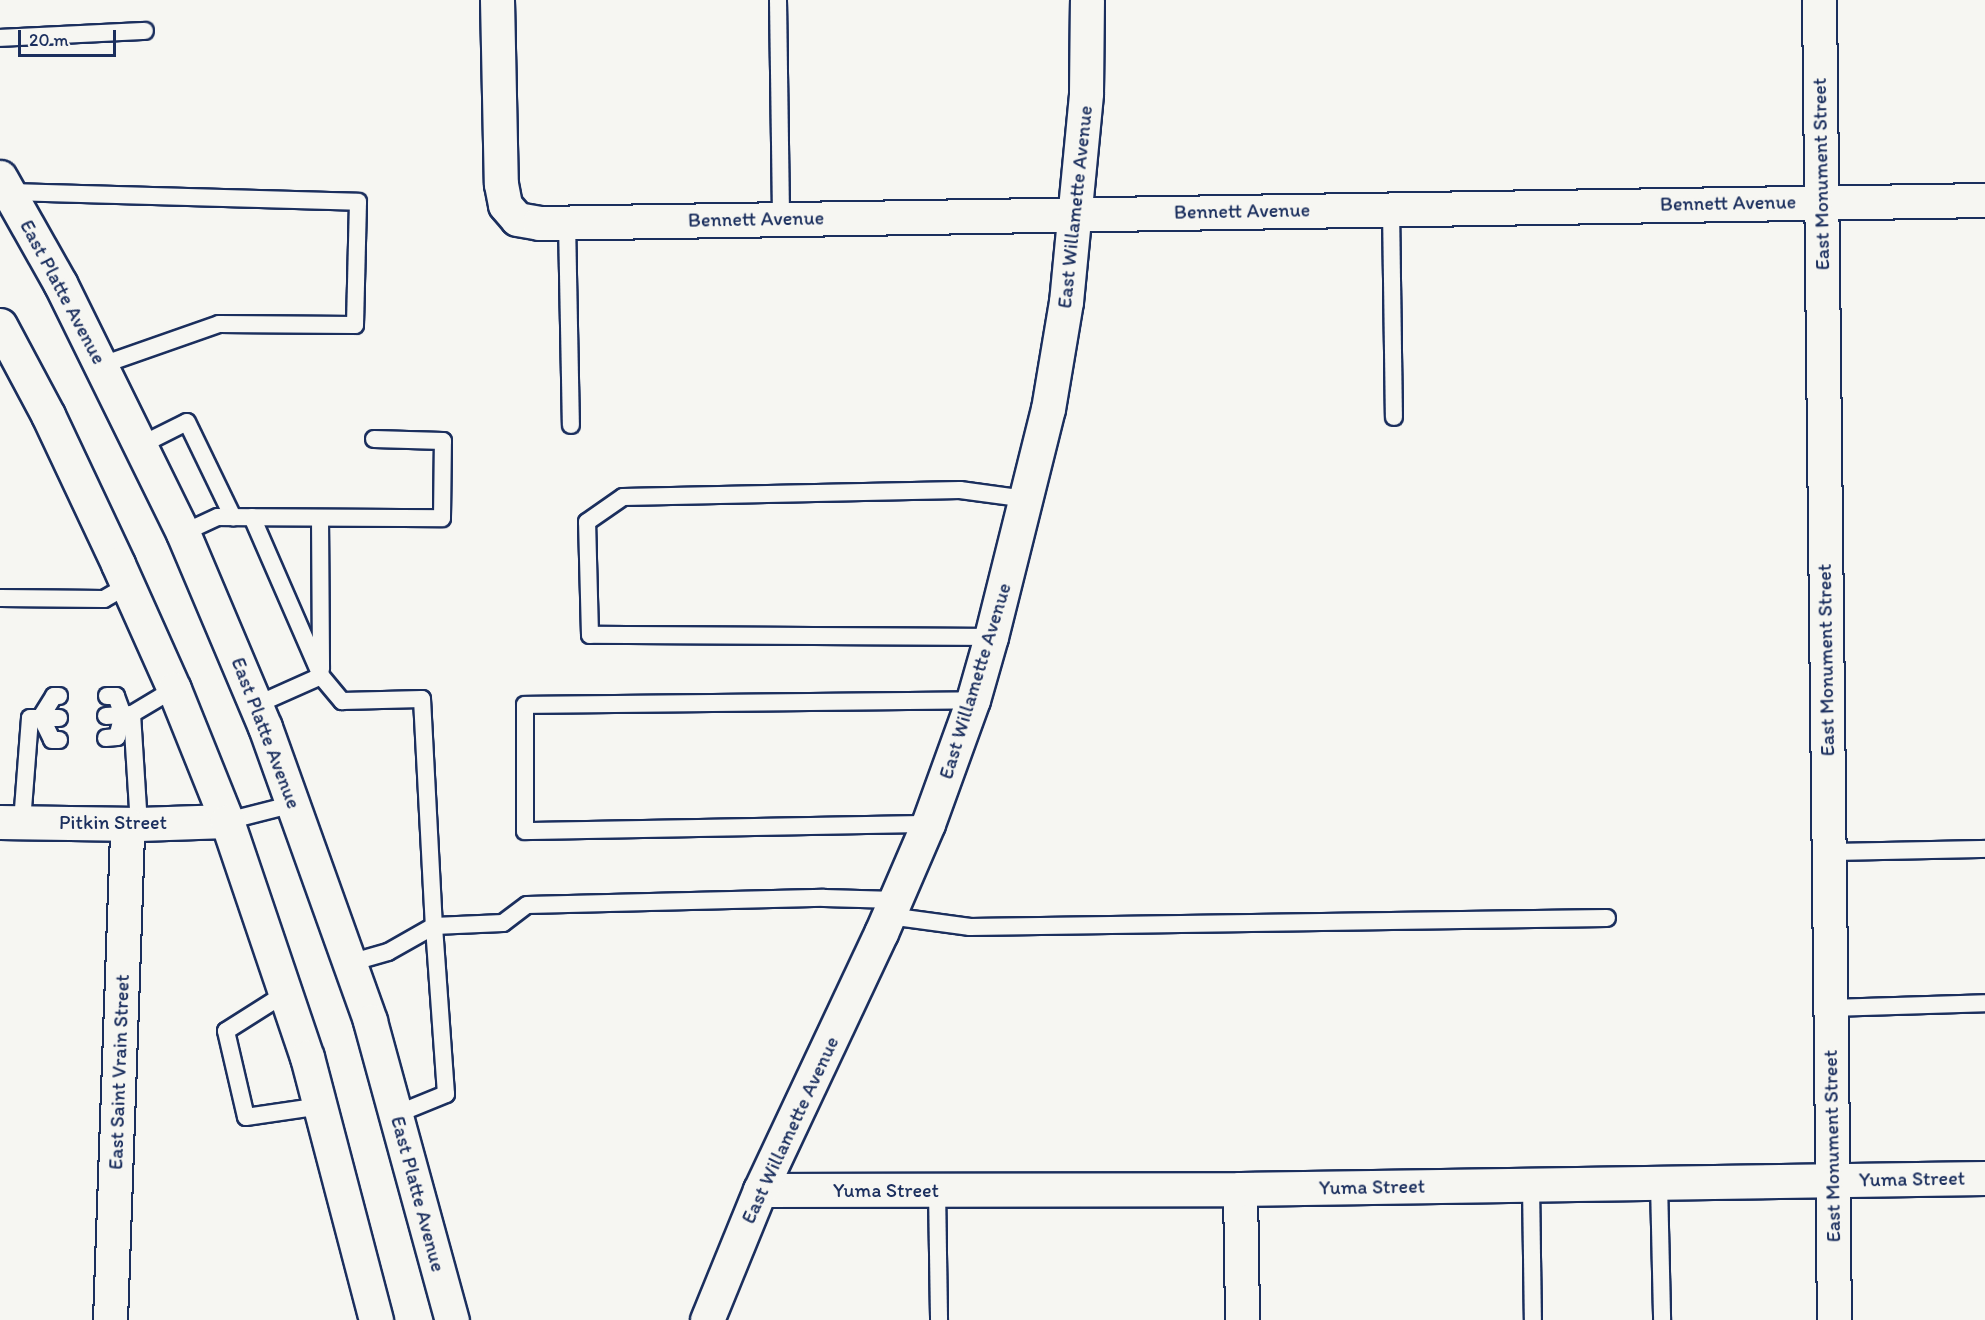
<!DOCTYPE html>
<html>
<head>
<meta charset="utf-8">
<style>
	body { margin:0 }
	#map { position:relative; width:1985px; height:1320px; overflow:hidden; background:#f6f6f2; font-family:Itim,sans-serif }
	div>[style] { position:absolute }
	.roads { filter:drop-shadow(2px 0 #1b2f5e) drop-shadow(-2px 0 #1b2f5e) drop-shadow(0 2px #1b2f5e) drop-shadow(0 -2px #1b2f5e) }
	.lane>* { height:16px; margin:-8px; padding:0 8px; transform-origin:8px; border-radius:8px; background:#f6f6f2 }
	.street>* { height:33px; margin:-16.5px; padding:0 16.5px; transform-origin:16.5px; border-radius:16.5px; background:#f6f6f2 }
	.secondary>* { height:33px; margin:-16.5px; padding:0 16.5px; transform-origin:16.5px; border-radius:16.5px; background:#f6f6f2 }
	.primary>* { height:33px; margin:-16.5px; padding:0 16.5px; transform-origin:16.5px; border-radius:16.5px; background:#f6f6f2 }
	span { translate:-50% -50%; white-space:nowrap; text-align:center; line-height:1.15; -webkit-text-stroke:4.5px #f6f6f2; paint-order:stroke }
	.street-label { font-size:20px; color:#1b2f5e }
	.scale { position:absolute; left:18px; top:30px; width:98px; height:27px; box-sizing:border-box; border:3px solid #1b2f5e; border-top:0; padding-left:8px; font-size:18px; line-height:21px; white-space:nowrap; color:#1b2f5e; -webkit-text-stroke:4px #f6f6f2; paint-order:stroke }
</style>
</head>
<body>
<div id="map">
	<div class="roads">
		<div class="lane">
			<div style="left:778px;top:0;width:218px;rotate:89.2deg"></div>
			<div style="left:0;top:38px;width:145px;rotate:-2.8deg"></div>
			<div style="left:9px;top:192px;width:349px;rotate:1.6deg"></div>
			<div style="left:358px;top:202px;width:123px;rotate:91.4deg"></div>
			<div style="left:355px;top:325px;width:136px;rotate:-179.6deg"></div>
			<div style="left:219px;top:324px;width:124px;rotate:160.7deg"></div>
			<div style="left:1391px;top:208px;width:209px;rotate:89.2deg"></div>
			<div style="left:567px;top:222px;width:203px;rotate:88.9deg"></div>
			<div style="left:141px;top:445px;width:51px;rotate:-26.6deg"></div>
			<div style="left:187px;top:422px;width:106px;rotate:64.2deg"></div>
			<div style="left:252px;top:517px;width:173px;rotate:66.5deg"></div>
			<div style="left:320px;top:518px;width:151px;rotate:89.6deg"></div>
			<div style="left:183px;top:533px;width:38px;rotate:-25deg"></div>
			<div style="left:218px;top:517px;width:224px;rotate:0.3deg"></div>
			<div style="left:442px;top:518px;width:77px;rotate:-89.3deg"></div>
			<div style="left:443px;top:441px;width:69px;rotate:-178.3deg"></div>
			<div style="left:0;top:598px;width:104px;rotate:0.6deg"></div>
			<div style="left:104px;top:599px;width:28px;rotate:-30deg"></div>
			<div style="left:991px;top:637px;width:401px;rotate:-179.7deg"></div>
			<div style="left:590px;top:635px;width:113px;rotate:-91.5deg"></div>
			<div style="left:587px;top:522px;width:44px;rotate:-34.8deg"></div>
			<div style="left:623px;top:497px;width:337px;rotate:-1.2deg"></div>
			<div style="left:960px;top:490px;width:68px;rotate:7.7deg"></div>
			<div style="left:59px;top:696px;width:5px;rotate:180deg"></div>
			<div style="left:54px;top:696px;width:25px;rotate:122deg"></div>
			<div style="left:41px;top:717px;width:25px;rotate:64deg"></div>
			<div style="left:52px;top:740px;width:7px"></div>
			<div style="left:107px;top:696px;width:9px"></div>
			<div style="left:116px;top:696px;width:20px;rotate:70deg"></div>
			<div style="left:123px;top:715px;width:9px;rotate:-6deg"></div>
			<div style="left:132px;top:714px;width:49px;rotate:-30.8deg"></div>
			<div style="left:256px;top:705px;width:71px;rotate:-24deg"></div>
			<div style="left:321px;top:676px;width:33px;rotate:50deg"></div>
			<div style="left:342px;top:701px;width:80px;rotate:-1.4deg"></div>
			<div style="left:422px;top:699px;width:227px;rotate:87deg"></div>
			<div style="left:434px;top:926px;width:53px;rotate:150.5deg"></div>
			<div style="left:388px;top:952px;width:40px;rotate:164deg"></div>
			<div style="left:132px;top:714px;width:110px;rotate:86.4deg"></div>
			<div style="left:106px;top:738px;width:11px;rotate:-5deg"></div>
			<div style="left:117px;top:737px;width:23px;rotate:-75deg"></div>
			<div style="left:123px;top:715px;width:17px;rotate:177deg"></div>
			<div style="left:227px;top:821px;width:69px;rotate:-14.2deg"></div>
			<div style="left:22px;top:822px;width:104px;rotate:-85.6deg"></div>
			<div style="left:30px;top:718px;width:29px"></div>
			<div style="left:928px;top:824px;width:403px;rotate:179deg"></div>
			<div style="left:525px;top:831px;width:126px;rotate:-90deg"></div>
			<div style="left:525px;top:705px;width:448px;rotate:-0.6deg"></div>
			<div style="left:1829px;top:852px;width:156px;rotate:-1.1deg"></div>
			<div style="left:889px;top:916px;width:82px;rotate:7.7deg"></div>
			<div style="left:970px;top:927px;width:637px;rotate:-0.81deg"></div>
			<div style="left:286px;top:993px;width:71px;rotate:147.7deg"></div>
			<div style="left:226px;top:1031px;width:88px;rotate:76.9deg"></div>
			<div style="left:246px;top:1117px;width:76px;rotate:-8.3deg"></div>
			<div style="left:1830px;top:1008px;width:155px;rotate:-1.8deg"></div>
			<div style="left:397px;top:1114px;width:53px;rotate:-22.2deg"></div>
			<div style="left:446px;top:1094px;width:168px;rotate:-94.1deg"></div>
			<div style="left:434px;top:926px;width:69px;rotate:-2.5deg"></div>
			<div style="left:503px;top:923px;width:30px;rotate:-37deg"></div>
			<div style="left:527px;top:905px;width:297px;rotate:-1.4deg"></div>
			<div style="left:824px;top:898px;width:72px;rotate:1.6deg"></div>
			<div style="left:1659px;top:1183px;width:137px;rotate:88.7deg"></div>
			<div style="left:1531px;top:1184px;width:136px;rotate:89.2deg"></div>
			<div style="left:937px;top:1189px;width:131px;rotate:89.1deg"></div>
		</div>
		<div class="street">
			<div style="left:497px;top:0;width:184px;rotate:88.8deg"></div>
			<div style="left:501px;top:184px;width:21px;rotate:79deg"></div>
			<div style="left:505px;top:205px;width:18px;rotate:49deg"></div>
			<div style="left:517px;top:219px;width:22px;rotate:10deg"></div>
			<div style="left:539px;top:223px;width:1446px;rotate:-0.91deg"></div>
			<div style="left:1819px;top:0;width:1320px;rotate:89.35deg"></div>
			<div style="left:0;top:822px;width:139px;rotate:0.8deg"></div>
			<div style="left:139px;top:824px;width:88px;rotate:-2deg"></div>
			<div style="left:1240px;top:1189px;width:131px;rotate:89.1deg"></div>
			<div style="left:760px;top:1190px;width:480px;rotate:-0.1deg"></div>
			<div style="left:1240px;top:1189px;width:745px;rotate:-0.85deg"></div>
			<div style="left:110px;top:1320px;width:496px;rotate:-88deg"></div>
		</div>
		<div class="secondary">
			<div style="left:707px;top:1320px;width:140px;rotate:-67.8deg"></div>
			<div style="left:760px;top:1190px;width:284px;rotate:-64.8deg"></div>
			<div style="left:881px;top:933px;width:119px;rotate:-66.7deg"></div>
			<div style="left:928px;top:824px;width:132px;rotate:-70.1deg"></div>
			<div style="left:973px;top:700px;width:66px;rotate:-74.1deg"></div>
			<div style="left:991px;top:637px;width:235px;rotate:-76deg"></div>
			<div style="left:1048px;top:409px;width:109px;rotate:-80.5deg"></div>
			<div style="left:1066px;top:302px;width:210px;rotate:-84.5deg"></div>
			<div style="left:1086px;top:93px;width:93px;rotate:-89.4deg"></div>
		</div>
		<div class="primary">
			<div style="left:0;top:177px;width:122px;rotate:60.5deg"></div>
			<div style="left:60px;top:283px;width:279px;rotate:63.8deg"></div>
			<div style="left:183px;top:533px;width:211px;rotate:67.1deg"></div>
			<div style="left:265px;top:727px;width:312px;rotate:70.3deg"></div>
			<div style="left:370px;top:1021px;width:310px;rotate:74.7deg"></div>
			<div style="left:0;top:325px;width:102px;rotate:61.9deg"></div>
			<div style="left:48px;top:415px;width:165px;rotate:64.8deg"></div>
			<div style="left:118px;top:564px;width:137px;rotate:65.9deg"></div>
			<div style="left:174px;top:689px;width:142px;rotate:68.1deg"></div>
			<div style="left:227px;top:821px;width:249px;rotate:71.3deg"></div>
			<div style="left:307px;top:1057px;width:272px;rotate:75.3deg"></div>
		</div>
	</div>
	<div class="street-label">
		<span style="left:1821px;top:174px;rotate:-91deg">East Monument Street</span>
		<span style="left:1728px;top:203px;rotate:-1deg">Bennett Avenue</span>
		<span style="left:1075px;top:207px;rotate:-84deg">East Willamette Avenue</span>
		<span style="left:1242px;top:211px;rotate:-1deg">Bennett Avenue</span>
		<span style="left:756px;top:219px;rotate:-1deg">Bennett Avenue</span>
		<span style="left:63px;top:292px;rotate:62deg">East Platte Avenue</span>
		<span style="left:1826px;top:660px;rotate:-91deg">East Monument Street</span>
		<span style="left:975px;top:681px;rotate:-73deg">East Willamette Avenue</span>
		<span style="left:266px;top:733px;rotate:69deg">East Platte Avenue</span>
		<span style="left:113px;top:822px">Pitkin Street</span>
		<span style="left:119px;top:1072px;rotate:-88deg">East Saint Vrain Street</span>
		<span style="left:790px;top:1130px;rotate:-65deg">East Willamette Avenue</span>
		<span style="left:1832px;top:1146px;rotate:-91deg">East Monument Street</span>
		<span style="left:1912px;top:1179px;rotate:-1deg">Yuma Street</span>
		<span style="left:1372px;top:1187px;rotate:-1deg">Yuma Street</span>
		<span style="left:886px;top:1190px">Yuma Street</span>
		<span style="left:418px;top:1194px;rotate:75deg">East Platte Avenue</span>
	</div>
	<div class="scale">20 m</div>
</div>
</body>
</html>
